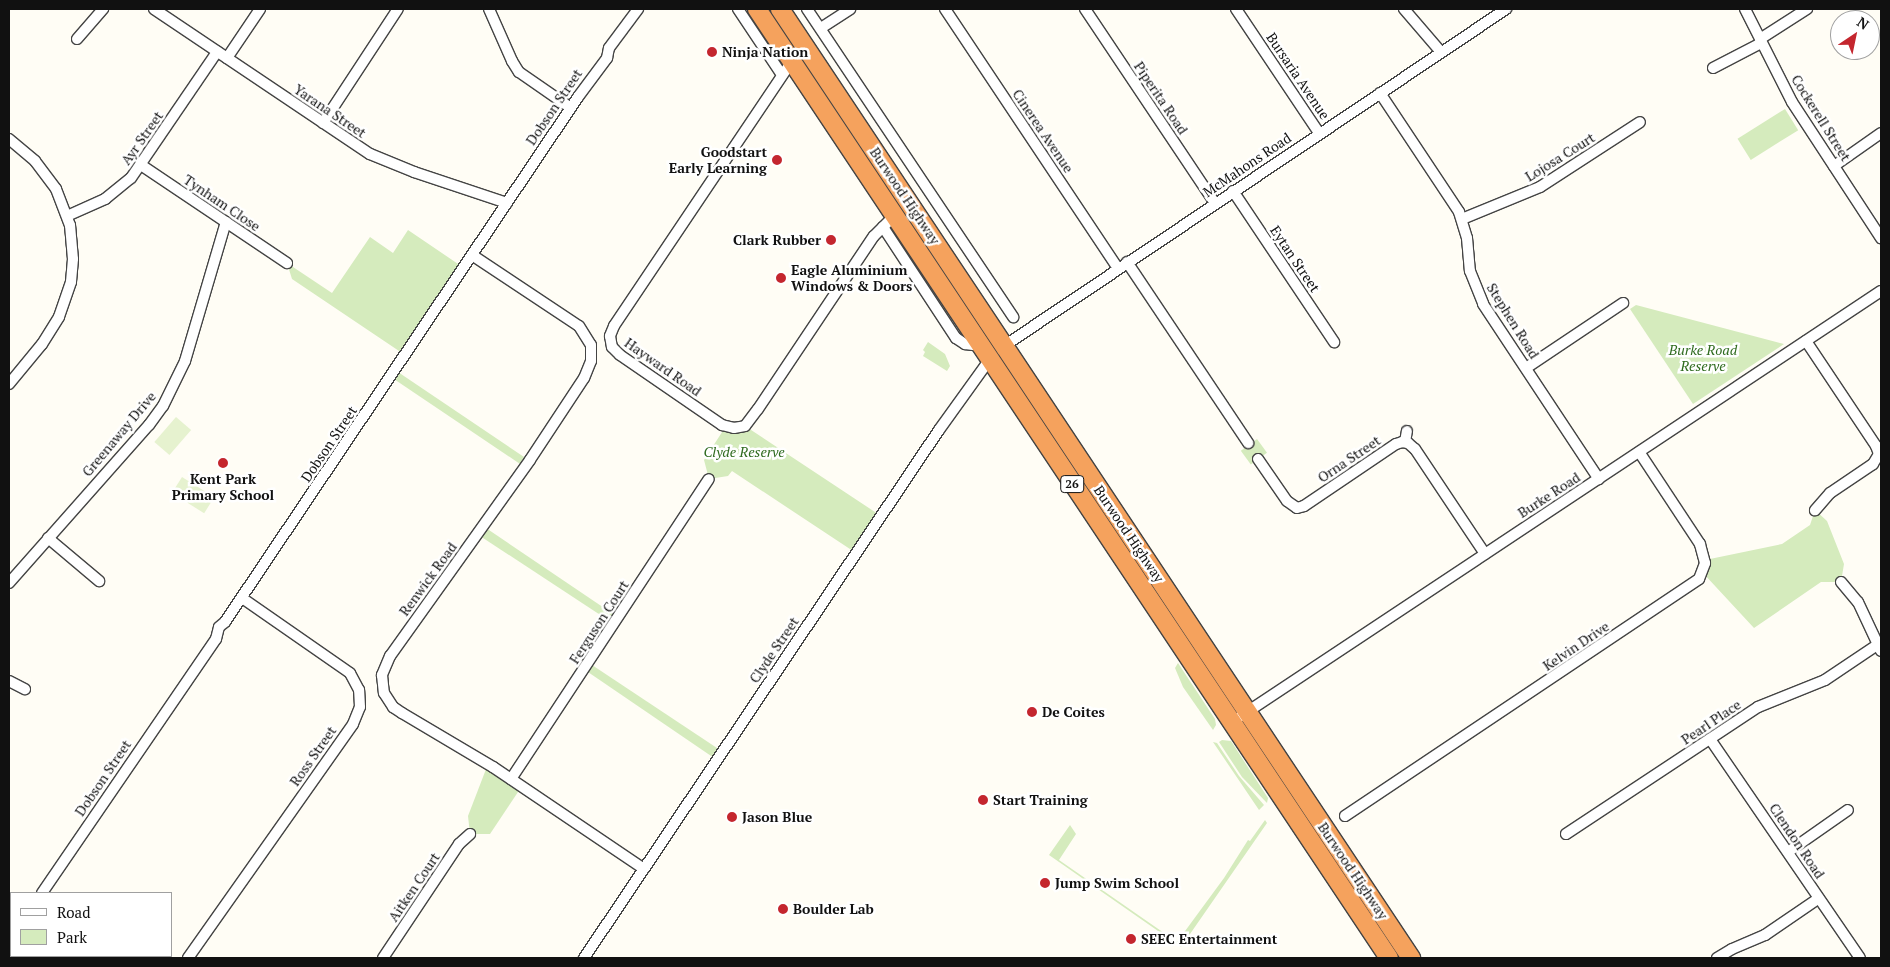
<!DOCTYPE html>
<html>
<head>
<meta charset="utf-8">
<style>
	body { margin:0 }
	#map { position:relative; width:1890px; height:967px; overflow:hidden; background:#fffdf5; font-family:"PT Serif",serif }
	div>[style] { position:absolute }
	.green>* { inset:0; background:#d5ebbd; transform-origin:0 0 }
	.pitch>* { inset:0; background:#e6f2cf; transform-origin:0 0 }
	.roads { filter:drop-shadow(1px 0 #444) drop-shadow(-1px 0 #444) drop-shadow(0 1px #444) drop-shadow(0 -1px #444) }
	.street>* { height:10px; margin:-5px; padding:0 5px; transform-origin:5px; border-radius:5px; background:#fff }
	.highway>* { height:18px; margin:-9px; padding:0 9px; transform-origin:9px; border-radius:9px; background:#f5a25d }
	.dots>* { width:14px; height:14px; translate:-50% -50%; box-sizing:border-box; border:2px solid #fff; border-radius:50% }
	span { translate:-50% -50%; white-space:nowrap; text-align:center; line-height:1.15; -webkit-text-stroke:5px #fff; paint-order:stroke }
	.shield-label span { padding:1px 4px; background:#fff; border:1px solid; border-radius:4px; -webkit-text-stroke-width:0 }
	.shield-label { font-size:12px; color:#111; font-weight:700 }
	.poi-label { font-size:14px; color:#111; font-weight:700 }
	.left { translate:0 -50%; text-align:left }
	.right { translate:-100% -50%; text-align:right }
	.street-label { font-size:14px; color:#111 }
	.park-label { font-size:14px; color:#2f6b1f; font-style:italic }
	.frame { position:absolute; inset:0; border:10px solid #111; pointer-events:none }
	.legend { position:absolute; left:10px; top:892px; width:162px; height:65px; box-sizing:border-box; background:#fff; border:1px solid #a0a0a0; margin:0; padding:6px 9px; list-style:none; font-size:15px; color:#111 }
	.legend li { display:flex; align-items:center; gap:10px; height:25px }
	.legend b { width:25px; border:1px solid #a0a0a0 }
	.north { position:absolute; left:1830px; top:10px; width:50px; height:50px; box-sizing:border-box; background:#fff; border:1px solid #a0a0a0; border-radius:50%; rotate:34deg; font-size:14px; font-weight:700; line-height:20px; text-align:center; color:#111 }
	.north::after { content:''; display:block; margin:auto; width:18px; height:22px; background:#c4262e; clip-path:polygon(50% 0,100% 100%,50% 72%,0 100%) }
</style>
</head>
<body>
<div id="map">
	<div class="green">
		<div style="left:1785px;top:109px;width:25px;height:56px;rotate:58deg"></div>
		<div style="clip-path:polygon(408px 230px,464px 268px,405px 355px,292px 279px,287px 263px,332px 293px,370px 237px,393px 253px)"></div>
		<div style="clip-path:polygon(1636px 305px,1784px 344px,1693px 404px,1630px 309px)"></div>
		<div style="clip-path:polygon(928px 342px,945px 354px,950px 366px,947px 371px,923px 356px,925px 352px,923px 350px)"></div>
		<div style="left:395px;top:370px;width:162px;height:8px;rotate:34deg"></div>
		<div style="clip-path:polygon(726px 426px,745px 426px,881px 516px,856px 553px,732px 471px,728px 476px,709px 479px,704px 460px)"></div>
		<div style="left:1257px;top:439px;width:17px;height:20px;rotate:54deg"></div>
		<div style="clip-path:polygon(1815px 510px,1827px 521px,1844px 564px,1841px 582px,1821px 582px,1754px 628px,1703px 573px,1705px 560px,1782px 544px,1810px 525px)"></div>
		<div style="clip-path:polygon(483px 526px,619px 618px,614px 624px,477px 534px)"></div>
		<div style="clip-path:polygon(589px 663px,723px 752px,717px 760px,585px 670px)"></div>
		<div style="clip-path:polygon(1178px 663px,1215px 719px,1216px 725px,1213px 730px,1183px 687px,1175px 668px)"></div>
		<div style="clip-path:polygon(1222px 740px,1231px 741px,1268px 798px,1267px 803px,1242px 777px,1219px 742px)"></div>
		<div style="clip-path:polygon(1213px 742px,1217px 743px,1239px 776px,1264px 805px,1259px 810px)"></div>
		<div style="clip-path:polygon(488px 764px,522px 786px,490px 834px,470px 834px,468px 816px)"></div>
		<div style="clip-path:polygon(1265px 820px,1267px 823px,1181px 947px,1049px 855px,1070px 825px,1076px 834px,1059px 860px,1177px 942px,1224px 878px,1248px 840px,1250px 841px)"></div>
	</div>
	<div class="pitch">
		<div style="left:176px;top:417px;width:20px;height:33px;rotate:41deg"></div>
		<div style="left:182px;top:477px;width:38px;height:19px;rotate:32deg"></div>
	</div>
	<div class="roads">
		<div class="street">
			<div style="left:154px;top:9px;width:260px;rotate:33.9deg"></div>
			<div style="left:370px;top:154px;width:48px;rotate:22.2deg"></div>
			<div style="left:414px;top:172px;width:98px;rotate:18.4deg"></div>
			<div style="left:489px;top:9px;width:57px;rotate:66.1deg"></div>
			<div style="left:512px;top:61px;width:13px;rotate:58deg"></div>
			<div style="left:519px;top:72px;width:63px;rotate:34.7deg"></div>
			<div style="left:738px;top:9px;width:79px;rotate:56.3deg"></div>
			<div style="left:807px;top:9px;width:371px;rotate:56.2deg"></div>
			<div style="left:945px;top:9px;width:311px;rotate:56.3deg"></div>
			<div style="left:1085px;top:9px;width:234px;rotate:56.2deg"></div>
			<div style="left:1236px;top:9px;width:149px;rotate:56.2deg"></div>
			<div style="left:1404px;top:9px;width:57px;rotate:49.3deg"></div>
			<div style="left:1745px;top:9px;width:104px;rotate:63.2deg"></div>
			<div style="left:1792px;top:102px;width:163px;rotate:56.8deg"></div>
			<div style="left:821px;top:28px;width:35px;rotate:-33deg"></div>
			<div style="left:77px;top:39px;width:40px;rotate:-49deg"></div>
			<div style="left:1760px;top:39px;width:56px;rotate:-32.6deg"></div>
			<div style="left:227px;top:58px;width:59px;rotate:-56deg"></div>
			<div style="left:792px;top:61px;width:319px;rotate:123.9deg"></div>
			<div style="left:614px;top:326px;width:11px;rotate:112deg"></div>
			<div style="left:610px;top:336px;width:11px;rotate:80deg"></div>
			<div style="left:612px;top:347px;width:11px;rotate:45deg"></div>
			<div style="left:620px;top:355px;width:124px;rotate:34.5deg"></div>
			<div style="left:722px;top:425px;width:12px;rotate:14deg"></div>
			<div style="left:734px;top:428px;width:11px;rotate:-10deg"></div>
			<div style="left:745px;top:426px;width:21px;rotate:-53deg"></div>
			<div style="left:758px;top:409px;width:208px;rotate:-56.2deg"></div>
			<div style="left:874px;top:236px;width:28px;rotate:-45deg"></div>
			<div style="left:1713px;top:68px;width:54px;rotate:-27.5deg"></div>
			<div style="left:1380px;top:93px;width:143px;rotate:56.4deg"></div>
			<div style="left:1459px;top:212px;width:27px;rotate:73deg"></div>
			<div style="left:1467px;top:238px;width:33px;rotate:85deg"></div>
			<div style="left:1470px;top:271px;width:35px;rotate:68deg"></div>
			<div style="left:1483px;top:304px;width:210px;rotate:56.5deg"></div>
			<div style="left:323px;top:123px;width:136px;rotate:-56.7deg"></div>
			<div style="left:9px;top:139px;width:34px;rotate:40deg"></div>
			<div style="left:35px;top:161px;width:35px;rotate:53deg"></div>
			<div style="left:56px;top:189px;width:39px;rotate:69deg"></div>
			<div style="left:70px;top:225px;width:34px;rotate:85deg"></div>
			<div style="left:73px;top:259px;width:23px;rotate:95deg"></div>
			<div style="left:71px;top:282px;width:37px;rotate:109deg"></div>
			<div style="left:59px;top:317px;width:32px;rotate:122deg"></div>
			<div style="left:42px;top:344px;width:52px;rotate:129.5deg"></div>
			<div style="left:141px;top:165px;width:176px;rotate:33.9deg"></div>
			<div style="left:1834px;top:166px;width:57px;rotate:-35.1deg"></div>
			<div style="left:1233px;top:191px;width:182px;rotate:56.2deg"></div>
			<div style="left:67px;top:216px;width:42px;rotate:-24.1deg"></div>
			<div style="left:105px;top:199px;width:33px;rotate:-39deg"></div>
			<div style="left:131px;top:178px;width:153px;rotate:-55.7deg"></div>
			<div style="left:1462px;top:219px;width:84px;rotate:-22.3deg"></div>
			<div style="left:1540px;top:187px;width:119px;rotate:-33deg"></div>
			<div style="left:883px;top:227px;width:133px;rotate:56.7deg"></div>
			<div style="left:956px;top:338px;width:11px;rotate:34deg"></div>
			<div style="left:965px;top:344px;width:16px;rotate:7deg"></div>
			<div style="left:472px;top:255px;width:128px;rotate:33.6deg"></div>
			<div style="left:579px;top:326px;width:22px;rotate:58deg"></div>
			<div style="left:591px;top:345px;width:16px;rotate:90deg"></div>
			<div style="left:591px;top:361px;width:18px;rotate:112deg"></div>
			<div style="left:584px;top:378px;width:98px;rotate:123.4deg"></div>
			<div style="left:530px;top:460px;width:241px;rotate:125.5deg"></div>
			<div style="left:390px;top:656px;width:21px;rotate:113deg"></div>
			<div style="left:382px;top:675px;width:18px;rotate:84deg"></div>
			<div style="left:384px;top:693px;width:17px;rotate:57deg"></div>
			<div style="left:393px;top:707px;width:11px;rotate:34deg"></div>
			<div style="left:402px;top:713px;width:106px;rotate:30.7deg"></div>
			<div style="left:493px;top:767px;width:182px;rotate:34deg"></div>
			<div style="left:1127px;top:262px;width:218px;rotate:56.2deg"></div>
			<div style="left:1806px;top:341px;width:126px;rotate:56.3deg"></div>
			<div style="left:1876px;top:446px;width:9px;rotate:69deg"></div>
			<div style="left:1879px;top:454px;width:12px;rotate:121deg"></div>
			<div style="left:1873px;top:464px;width:52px;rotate:146deg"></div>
			<div style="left:1830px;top:493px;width:23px;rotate:131deg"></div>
			<div style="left:1004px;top:346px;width:605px;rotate:-33.87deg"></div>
			<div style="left:1526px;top:368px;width:117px;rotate:-33.8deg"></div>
			<div style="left:1405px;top:442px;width:11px;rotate:-80deg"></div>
			<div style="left:1258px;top:459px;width:51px;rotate:55.4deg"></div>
			<div style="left:1287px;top:501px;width:12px;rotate:35deg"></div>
			<div style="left:1297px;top:508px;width:7px;rotate:-16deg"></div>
			<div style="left:1304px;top:506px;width:111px;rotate:-34deg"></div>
			<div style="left:1396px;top:444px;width:6px;rotate:-18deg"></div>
			<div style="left:1402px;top:442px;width:6px;rotate:9deg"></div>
			<div style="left:1408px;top:443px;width:9px;rotate:41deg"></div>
			<div style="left:1415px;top:449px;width:126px;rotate:56.3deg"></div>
			<div style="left:48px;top:538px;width:67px;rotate:40.1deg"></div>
			<div style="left:1841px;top:582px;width:26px;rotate:50deg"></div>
			<div style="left:1858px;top:602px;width:54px;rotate:64.9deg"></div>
			<div style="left:9px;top:583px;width:211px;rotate:-48.5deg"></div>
			<div style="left:149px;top:425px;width:24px;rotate:-54deg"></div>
			<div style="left:163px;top:406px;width:50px;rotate:-63.9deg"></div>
			<div style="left:185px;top:361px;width:145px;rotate:-73.6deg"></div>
			<div style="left:9px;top:681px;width:18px;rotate:27deg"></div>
			<div style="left:1232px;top:722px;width:779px;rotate:-33.59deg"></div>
			<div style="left:1710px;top:739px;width:265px;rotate:55.6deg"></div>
			<div style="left:511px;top:779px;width:359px;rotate:-56.6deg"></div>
			<div style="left:1345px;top:816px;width:426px;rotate:-33.8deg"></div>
			<div style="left:1699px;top:579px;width:17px;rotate:-69deg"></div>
			<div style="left:1705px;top:563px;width:20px;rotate:-105deg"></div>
			<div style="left:1700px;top:544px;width:110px;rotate:-123.5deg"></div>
			<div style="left:1566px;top:834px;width:230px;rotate:-33.5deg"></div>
			<div style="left:1758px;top:707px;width:72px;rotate:-21.9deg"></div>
			<div style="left:1825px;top:680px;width:63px;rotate:-33.9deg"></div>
			<div style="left:1788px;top:852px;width:73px;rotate:-35deg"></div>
			<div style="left:42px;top:893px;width:308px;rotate:-55.6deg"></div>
			<div style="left:216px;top:639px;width:12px;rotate:-76deg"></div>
			<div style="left:219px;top:627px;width:8px;rotate:-40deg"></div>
			<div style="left:225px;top:622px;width:633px;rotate:-56.08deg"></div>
			<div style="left:578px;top:97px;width:49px;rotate:-53.4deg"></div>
			<div style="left:607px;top:58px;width:10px;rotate:-79deg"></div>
			<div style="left:609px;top:48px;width:49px;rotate:-53.4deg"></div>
			<div style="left:9px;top:942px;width:4px;rotate:-56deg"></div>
			<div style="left:188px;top:958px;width:286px;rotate:-54.8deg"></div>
			<div style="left:353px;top:724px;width:18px;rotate:-68deg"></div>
			<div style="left:360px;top:707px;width:17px;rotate:-93deg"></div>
			<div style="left:359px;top:690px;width:19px;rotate:-118deg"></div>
			<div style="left:350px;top:673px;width:131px;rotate:-145.2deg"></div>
			<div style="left:383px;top:958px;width:137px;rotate:-56.3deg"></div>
			<div style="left:459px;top:844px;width:15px;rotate:-42deg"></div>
			<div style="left:584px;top:958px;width:636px;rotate:-56.09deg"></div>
			<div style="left:939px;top:430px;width:87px;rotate:-54.3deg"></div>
			<div style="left:1717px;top:958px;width:17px;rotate:-31deg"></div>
			<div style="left:1732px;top:949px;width:36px;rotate:-23deg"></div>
			<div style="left:1765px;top:935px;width:65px;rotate:-34.4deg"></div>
		</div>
		<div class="highway">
			<div style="left:757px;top:9px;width:1140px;rotate:56.34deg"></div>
			<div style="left:780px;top:9px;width:1140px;rotate:56.38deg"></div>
		</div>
	</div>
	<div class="dots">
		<div style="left:712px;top:52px;background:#c4262e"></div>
		<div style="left:777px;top:160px;background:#c4262e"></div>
		<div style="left:831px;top:240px;background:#c4262e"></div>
		<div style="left:781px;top:278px;background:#c4262e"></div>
		<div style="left:223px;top:463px;background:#c4262e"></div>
		<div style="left:1032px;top:712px;background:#c4262e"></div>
		<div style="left:983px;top:800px;background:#c4262e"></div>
		<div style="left:732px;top:817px;background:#c4262e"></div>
		<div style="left:1045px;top:883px;background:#c4262e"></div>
		<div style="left:783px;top:909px;background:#c4262e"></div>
		<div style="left:1131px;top:939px;background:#c4262e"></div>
	</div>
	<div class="shield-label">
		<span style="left:1072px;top:484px">26</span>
	</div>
	<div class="poi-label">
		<span class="left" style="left:722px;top:52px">Ninja Nation</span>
		<span class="right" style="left:767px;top:160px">Goodstart<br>Early Learning</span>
		<span class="right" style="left:821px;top:240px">Clark Rubber</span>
		<span class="left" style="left:791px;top:278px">Eagle Aluminium<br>Windows &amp; Doors</span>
		<span style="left:223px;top:487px">Kent Park<br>Primary School</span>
		<span class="left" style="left:1042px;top:712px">De Coites</span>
		<span class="left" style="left:993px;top:800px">Start Training</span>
		<span class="left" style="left:742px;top:817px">Jason Blue</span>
		<span class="left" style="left:1055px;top:883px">Jump Swim School</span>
		<span class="left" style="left:793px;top:909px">Boulder Lab</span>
		<span class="left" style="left:1141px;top:939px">SEEC Entertainment</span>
	</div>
	<div class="street-label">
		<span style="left:1298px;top:76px;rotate:56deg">Bursaria Avenue</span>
		<span style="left:1161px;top:98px;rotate:56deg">Piperita Road</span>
		<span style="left:554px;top:107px;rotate:-56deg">Dobson Street</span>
		<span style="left:330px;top:111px;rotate:34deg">Yarana Street</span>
		<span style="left:1821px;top:118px;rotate:58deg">Cockerell Street</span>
		<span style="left:1043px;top:131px;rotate:56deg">Cinerea Avenue</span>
		<span style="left:142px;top:138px;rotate:-55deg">Ayr Street</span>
		<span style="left:1560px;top:157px;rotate:-32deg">Lojosa Court</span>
		<span style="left:1247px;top:165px;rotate:-34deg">McMahons Road</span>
		<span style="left:905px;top:196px;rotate:56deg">Burwood Highway</span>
		<span style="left:222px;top:203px;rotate:34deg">Tynham Close</span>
		<span style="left:1295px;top:259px;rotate:56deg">Eytan Street</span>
		<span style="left:1513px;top:321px;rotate:58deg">Stephen Road</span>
		<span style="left:663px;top:367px;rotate:35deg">Hayward Road</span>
		<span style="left:119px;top:434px;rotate:-50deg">Greenaway Drive</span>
		<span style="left:329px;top:444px;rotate:-56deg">Dobson Street</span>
		<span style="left:1349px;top:459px;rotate:-34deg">Orna Street</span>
		<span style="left:1549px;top:495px;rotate:-33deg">Burke Road</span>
		<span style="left:1129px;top:534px;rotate:56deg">Burwood Highway</span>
		<span style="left:428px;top:579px;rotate:-54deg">Renwick Road</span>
		<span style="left:599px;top:622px;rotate:-57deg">Ferguson Court</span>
		<span style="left:1576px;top:646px;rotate:-34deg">Kelvin Drive</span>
		<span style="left:774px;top:650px;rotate:-56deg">Clyde Street</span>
		<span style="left:1711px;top:722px;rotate:-34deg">Pearl Place</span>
		<span style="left:313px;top:756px;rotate:-55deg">Ross Street</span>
		<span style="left:103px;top:778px;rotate:-56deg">Dobson Street</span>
		<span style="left:1797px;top:841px;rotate:56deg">Clendon Road</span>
		<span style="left:1353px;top:871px;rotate:56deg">Burwood Highway</span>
		<span style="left:414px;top:887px;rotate:-56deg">Aitken Court</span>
	</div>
	<div class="park-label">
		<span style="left:1703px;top:358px">Burke Road<br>Reserve</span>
		<span style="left:744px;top:452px">Clyde Reserve</span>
	</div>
	<div class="frame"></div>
	<ul class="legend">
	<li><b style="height:6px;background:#fff"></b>Road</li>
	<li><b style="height:14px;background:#d5ebbd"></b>Park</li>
	</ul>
	<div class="north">N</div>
</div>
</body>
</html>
